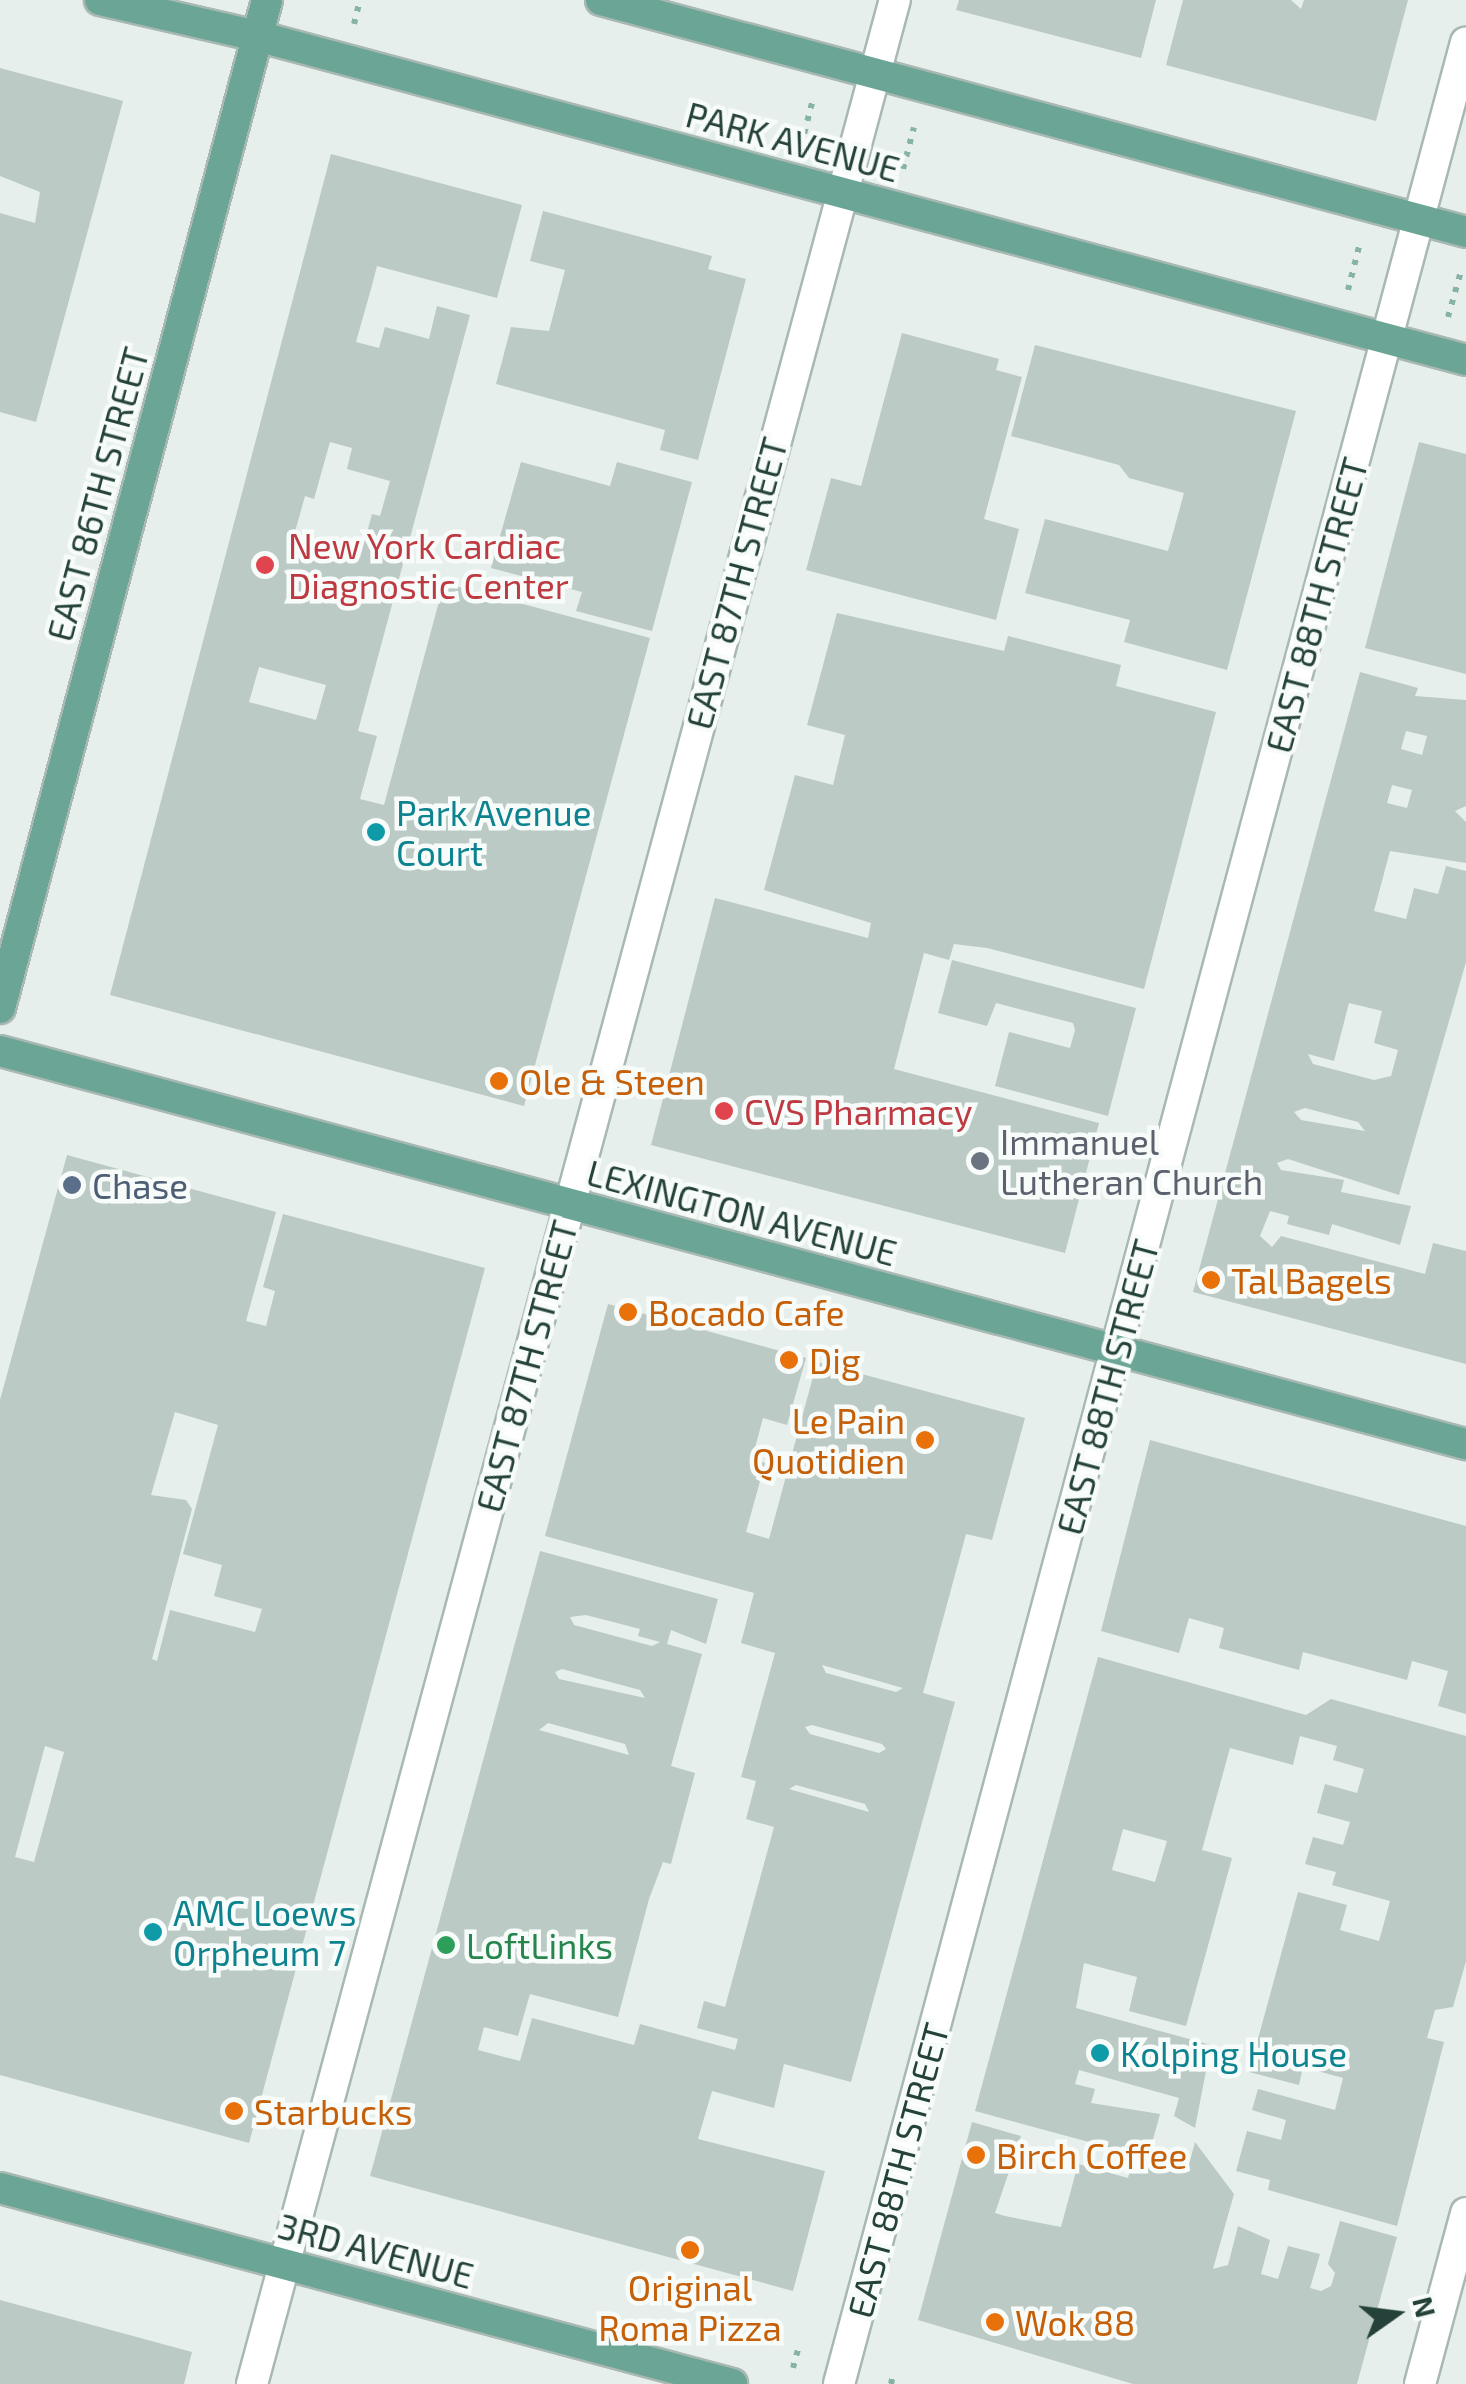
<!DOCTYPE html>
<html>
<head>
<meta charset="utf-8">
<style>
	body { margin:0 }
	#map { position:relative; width:1466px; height:2384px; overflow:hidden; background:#e6efeb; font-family:"Exo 2",sans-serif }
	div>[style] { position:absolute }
	.building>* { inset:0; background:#bbcac4 }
	.path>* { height:6px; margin-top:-3px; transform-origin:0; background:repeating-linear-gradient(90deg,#86b3a5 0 5px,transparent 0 13px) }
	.roads { filter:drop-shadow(2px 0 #a8b8b2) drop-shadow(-2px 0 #a8b8b2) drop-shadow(0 2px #a8b8b2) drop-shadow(0 -2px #a8b8b2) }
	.minor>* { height:30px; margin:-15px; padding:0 15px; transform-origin:15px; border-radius:15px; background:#fff }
	.major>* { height:30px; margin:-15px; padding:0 15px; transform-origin:15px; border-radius:15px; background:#6aa596 }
	.dots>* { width:28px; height:28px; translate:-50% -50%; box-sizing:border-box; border:5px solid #f7fbf9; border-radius:50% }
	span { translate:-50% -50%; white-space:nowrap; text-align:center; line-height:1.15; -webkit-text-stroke:9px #f7fbf9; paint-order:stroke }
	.street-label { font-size:35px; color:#24423a }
	.health-label { font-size:35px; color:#be3a42 }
	.left { translate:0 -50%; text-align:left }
	.culture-label { font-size:35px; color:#0d838f }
	.food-label { font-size:35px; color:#c56008 }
	.right { translate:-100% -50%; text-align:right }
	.worship-label { font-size:35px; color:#5b616d }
	.service-label { font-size:35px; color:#4e5e75 }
	.leisure-label { font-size:35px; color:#27864d }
	.north { position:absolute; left:1346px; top:2264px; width:100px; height:100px; -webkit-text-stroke:8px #f7fbf9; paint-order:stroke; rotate:76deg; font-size:28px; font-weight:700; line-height:40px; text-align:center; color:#24423a }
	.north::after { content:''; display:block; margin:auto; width:35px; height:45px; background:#24423a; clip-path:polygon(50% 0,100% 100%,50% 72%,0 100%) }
</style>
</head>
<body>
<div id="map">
	<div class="building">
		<div style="clip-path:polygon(959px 0,1156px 0,1141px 58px,956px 10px)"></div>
		<div style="clip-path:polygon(1183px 0,1291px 0,1301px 9px,1304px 0,1408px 0,1376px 121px,1166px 65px)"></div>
		<div style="clip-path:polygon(0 68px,123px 101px,36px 422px,0 412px,0 213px,35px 223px,40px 192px,0 176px)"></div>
		<div style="clip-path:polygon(evenodd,331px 154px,522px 205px,497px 298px,377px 266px,371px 289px,356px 342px,379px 348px,385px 327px,429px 339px,437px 306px,470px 315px,358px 731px,377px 736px,360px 799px,384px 805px,444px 583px,650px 638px,524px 1106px,110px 995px,331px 154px,330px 442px,352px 448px,347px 469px,390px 481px,380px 516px,372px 514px,360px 558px,293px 539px,305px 496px,314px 499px,330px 442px,331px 154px,259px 667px,326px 685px,316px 720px,249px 702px,259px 667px)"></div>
		<div style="clip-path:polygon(543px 211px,712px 256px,708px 269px,746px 279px,698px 460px,660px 450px,665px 430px,496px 384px,511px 327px,549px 331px,565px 270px,530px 261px)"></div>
		<div style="clip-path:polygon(902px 333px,999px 359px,996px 370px,1022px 377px,984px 519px,1019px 529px,996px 620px,806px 570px,831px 478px,861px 486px)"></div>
		<div style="clip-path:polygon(1035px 345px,1296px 411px,1227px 670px,1124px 642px,1130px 620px,1025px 593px,1045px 519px,1168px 551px,1184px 493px,1129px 478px,1119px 465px,1011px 436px)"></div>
		<div style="clip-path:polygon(1419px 442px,1466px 454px,1466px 674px,1365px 648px)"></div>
		<div style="clip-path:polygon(521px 462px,610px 486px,617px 462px,692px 482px,652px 631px,576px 611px,582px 592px,491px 568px)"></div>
		<div style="clip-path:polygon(837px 613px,1004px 651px,1008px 636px,1121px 665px,1116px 686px,1216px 712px,1144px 989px,987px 948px,954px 944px,949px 960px,924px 953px,894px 1069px,1099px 1123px,1065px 1253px,651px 1145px,715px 898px,868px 938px,871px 923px,764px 890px,795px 775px,833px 785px,845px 735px,807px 725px)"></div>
		<div style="clip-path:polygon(evenodd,1360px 672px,1418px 688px,1415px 696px,1466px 700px,1466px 806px,1455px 811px,1466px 822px,1466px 863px,1390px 851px,1374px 911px,1406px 919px,1414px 888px,1438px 894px,1446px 866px,1466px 871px,1466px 962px,1399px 1195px,1288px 1159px,1277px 1163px,1281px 1170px,1344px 1180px,1341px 1192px,1411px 1206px,1400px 1245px,1332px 1224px,1329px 1235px,1287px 1224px,1289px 1216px,1270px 1211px,1260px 1236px,1272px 1247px,1281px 1236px,1425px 1274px,1433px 1243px,1466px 1251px,1466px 1364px,1193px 1292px,1360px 672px,1406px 731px,1427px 736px,1422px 755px,1401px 749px,1406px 731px,1360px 672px,1392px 785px,1412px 790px,1407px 808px,1387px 803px,1392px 785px,1360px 672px,1349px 1003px,1382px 1011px,1374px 1043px,1398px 1050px,1391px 1076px,1374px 1080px,1313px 1064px,1308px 1054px,1334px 1061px,1349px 1003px,1360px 672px,1305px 1108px,1358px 1122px,1365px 1131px,1301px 1120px,1294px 1112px,1305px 1108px)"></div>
		<div style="clip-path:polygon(952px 960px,1136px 1008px,1108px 1116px,995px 1086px,1009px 1032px,1070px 1048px,1075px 1030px,1073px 1023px,996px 1003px,987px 1026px,938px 1013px)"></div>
		<div style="clip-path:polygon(evenodd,67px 1155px,276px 1212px,246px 1321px,266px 1326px,275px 1291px,263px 1287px,283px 1214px,485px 1268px,249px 2143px,0 2075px,0 1400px,67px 1155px,175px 1412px,218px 1425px,183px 1554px,222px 1565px,214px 1596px,262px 1609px,255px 1632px,170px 1610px,157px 1661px,152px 1659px,192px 1509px,186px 1500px,151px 1495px,175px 1412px,67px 1155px,45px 1746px,64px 1752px,34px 1862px,15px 1857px,45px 1746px)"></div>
		<div style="clip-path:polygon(evenodd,608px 1304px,806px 1358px,787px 1425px,763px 1418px,752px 1459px,765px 1463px,746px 1532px,769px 1539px,817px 1362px,1025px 1418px,992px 1540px,966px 1534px,923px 1693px,955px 1702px,851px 2082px,784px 2064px,774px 2108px,712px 2091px,698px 2139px,825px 2171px,793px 2291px,370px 2176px,540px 1551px,718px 1599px,706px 1644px,671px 1630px,667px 1644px,702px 1654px,671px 1766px,695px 1773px,671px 1864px,663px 1862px,649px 1899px,618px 2017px,530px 1994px,518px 2036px,484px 2027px,478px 2050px,520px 2061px,532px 2018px,634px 2045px,640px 2024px,735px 2050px,738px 2039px,697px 2028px,704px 2001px,725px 2007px,774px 1827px,746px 1819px,756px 1781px,741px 1777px,775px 1653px,741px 1643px,754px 1593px,545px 1536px,608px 1304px,586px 1615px,640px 1629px,638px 1636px,660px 1642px,652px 1646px,574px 1625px,570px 1617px,586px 1615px,608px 1304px,822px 1665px,903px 1688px,896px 1692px,826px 1673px,822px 1665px,608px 1304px,562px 1669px,640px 1690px,645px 1698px,559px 1679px,555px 1672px,562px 1669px,608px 1304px,548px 1723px,625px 1744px,629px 1755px,539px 1730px,548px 1723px,608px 1304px,812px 1725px,882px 1744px,886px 1749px,879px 1753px,810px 1734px,805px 1727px,812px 1725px,608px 1304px,796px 1785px,865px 1804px,869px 1812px,789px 1789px,796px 1785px)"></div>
		<div style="clip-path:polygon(1150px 1440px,1466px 1526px,1466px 1714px,1438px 1706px,1448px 1671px,1412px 1661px,1407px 1680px,1303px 1652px,1299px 1670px,1219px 1648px,1224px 1628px,1189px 1618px,1179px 1653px,1101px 1631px)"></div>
		<div style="clip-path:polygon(evenodd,1098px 1657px,1306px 1715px,1331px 1699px,1466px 1736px,1466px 1961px,1453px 2007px,1435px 2010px,1427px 2038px,1444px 2042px,1397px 2226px,1268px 2190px,1270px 2180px,1236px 2171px,1247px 2131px,1281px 2140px,1286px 2120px,1252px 2110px,1258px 2089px,1335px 2110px,1343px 2078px,1303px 2067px,1299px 2085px,1249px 2072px,1298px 1892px,1347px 1905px,1340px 1930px,1379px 1941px,1390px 1901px,1332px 1885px,1336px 1872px,1305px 1864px,1313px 1837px,1343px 1845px,1350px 1822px,1317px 1813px,1325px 1784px,1357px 1793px,1364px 1769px,1333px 1760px,1337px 1746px,1300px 1736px,1293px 1765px,1230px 1748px,1202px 1850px,1232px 1858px,1186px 2026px,1129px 2011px,1137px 1977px,1084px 1963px,1076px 2008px,1211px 2045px,1195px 2128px,1174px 2116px,1179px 2098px,1079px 2070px,1075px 2084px,1095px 2089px,1091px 2103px,1160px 2114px,1148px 2158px,975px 2111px,1098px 1657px,1123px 1829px,1167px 1841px,1155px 1882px,1112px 1870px,1123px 1829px)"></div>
		<div style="clip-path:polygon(972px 2122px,1021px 2136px,995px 2213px,1005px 2216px,1061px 2227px,1078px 2164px,1128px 2178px,1134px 2157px,1187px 2172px,1195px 2142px,1234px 2194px,1213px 2269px,1228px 2265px,1238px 2226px,1270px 2240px,1261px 2274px,1278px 2279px,1288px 2246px,1320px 2254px,1310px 2288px,1321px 2291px,1331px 2286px,1335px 2273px,1328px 2264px,1340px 2221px,1397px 2237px,1357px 2384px,1133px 2384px,918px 2320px)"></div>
		<div style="clip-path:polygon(0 2300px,192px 2352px,184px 2384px,0 2384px)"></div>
	</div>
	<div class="path">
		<div style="left:354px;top:24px;width:25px;rotate:-76deg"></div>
		<div style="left:801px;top:146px;width:49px;rotate:-75.7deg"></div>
		<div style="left:903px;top:169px;width:43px;rotate:-75.3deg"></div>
		<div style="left:1348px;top:290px;width:44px;rotate:-75.7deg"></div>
		<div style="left:1448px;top:317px;width:48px;rotate:-74.2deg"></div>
		<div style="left:793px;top:2368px;width:20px;rotate:-75deg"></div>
		<div style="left:891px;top:2384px;width:8px;rotate:-76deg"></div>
	</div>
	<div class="roads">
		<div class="minor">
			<div style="left:252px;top:2384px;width:2469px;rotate:-74.91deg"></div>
			<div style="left:839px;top:2384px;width:2424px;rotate:-75.01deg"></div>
			<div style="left:1420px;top:2384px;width:177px;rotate:-74.9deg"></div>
		</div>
		<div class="major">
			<div style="left:100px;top:0;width:161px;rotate:12.9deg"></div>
			<div style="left:257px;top:36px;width:1252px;rotate:15deg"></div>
			<div style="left:601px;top:0;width:896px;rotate:15.01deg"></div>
			<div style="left:0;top:1008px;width:1043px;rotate:-75.16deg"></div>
			<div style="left:0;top:1051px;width:1518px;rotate:15.01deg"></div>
			<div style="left:0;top:2188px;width:758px;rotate:14.99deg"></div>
		</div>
	</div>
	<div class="dots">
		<div style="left:265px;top:565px;background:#e0444e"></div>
		<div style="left:376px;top:832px;background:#0f9aa8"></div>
		<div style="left:499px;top:1081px;background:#e8710a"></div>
		<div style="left:724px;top:1111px;background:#e0444e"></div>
		<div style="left:980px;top:1161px;background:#6b7280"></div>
		<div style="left:72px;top:1185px;background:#5c6f8a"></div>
		<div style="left:1211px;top:1280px;background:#e8710a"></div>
		<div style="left:628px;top:1312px;background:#e8710a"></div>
		<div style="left:789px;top:1360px;background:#e8710a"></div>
		<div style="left:925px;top:1440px;background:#e8710a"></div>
		<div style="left:153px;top:1932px;background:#0f9aa8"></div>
		<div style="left:446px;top:1945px;background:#2e9e5b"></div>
		<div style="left:1100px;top:2053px;background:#0f9aa8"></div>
		<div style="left:234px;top:2111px;background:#e8710a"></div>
		<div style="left:976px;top:2155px;background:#e8710a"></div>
		<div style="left:690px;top:2250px;background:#e8710a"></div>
		<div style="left:995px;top:2322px;background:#e8710a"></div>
	</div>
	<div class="street-label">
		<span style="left:793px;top:141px;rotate:15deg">PARK AVENUE</span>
		<span style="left:97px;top:494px;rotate:-75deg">EAST 86TH STREET</span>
		<span style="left:736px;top:583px;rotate:-75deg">EAST 87TH STREET</span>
		<span style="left:1316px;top:605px;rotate:-75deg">EAST 88TH STREET</span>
		<span style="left:742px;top:1212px;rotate:15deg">LEXINGTON AVENUE</span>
		<span style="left:526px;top:1366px;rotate:-75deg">EAST 87TH STREET</span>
		<span style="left:1107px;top:1387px;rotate:-75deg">EAST 88TH STREET</span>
		<span style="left:897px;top:2170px;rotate:-75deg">EAST 88TH STREET</span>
		<span style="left:376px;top:2250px;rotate:15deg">3RD AVENUE</span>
	</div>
	<div class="health-label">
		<span class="left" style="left:288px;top:565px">New York Cardiac<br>Diagnostic Center</span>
		<span class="left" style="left:744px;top:1111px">CVS Pharmacy</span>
	</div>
	<div class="culture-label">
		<span class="left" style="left:396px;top:832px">Park Avenue<br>Court</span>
		<span class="left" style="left:173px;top:1932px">AMC Loews<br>Orpheum 7</span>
		<span class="left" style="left:1120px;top:2053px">Kolping House</span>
	</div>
	<div class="food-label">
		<span class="left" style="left:519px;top:1081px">Ole &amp; Steen</span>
		<span class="left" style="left:1231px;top:1280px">Tal Bagels</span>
		<span class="left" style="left:648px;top:1312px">Bocado Cafe</span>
		<span class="left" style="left:809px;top:1360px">Dig</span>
		<span class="right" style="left:905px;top:1440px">Le Pain<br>Quotidien</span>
		<span class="left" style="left:254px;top:2111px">Starbucks</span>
		<span class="left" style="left:996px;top:2155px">Birch Coffee</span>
		<span style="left:690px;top:2307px">Original<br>Roma Pizza</span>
		<span class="left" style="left:1015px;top:2322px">Wok 88</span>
	</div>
	<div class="worship-label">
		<span class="left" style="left:1000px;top:1161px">Immanuel<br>Lutheran Church</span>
	</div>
	<div class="service-label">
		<span class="left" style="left:92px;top:1185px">Chase</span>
	</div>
	<div class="leisure-label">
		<span class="left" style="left:466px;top:1945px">LoftLinks</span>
	</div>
	<div class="north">N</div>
</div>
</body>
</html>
